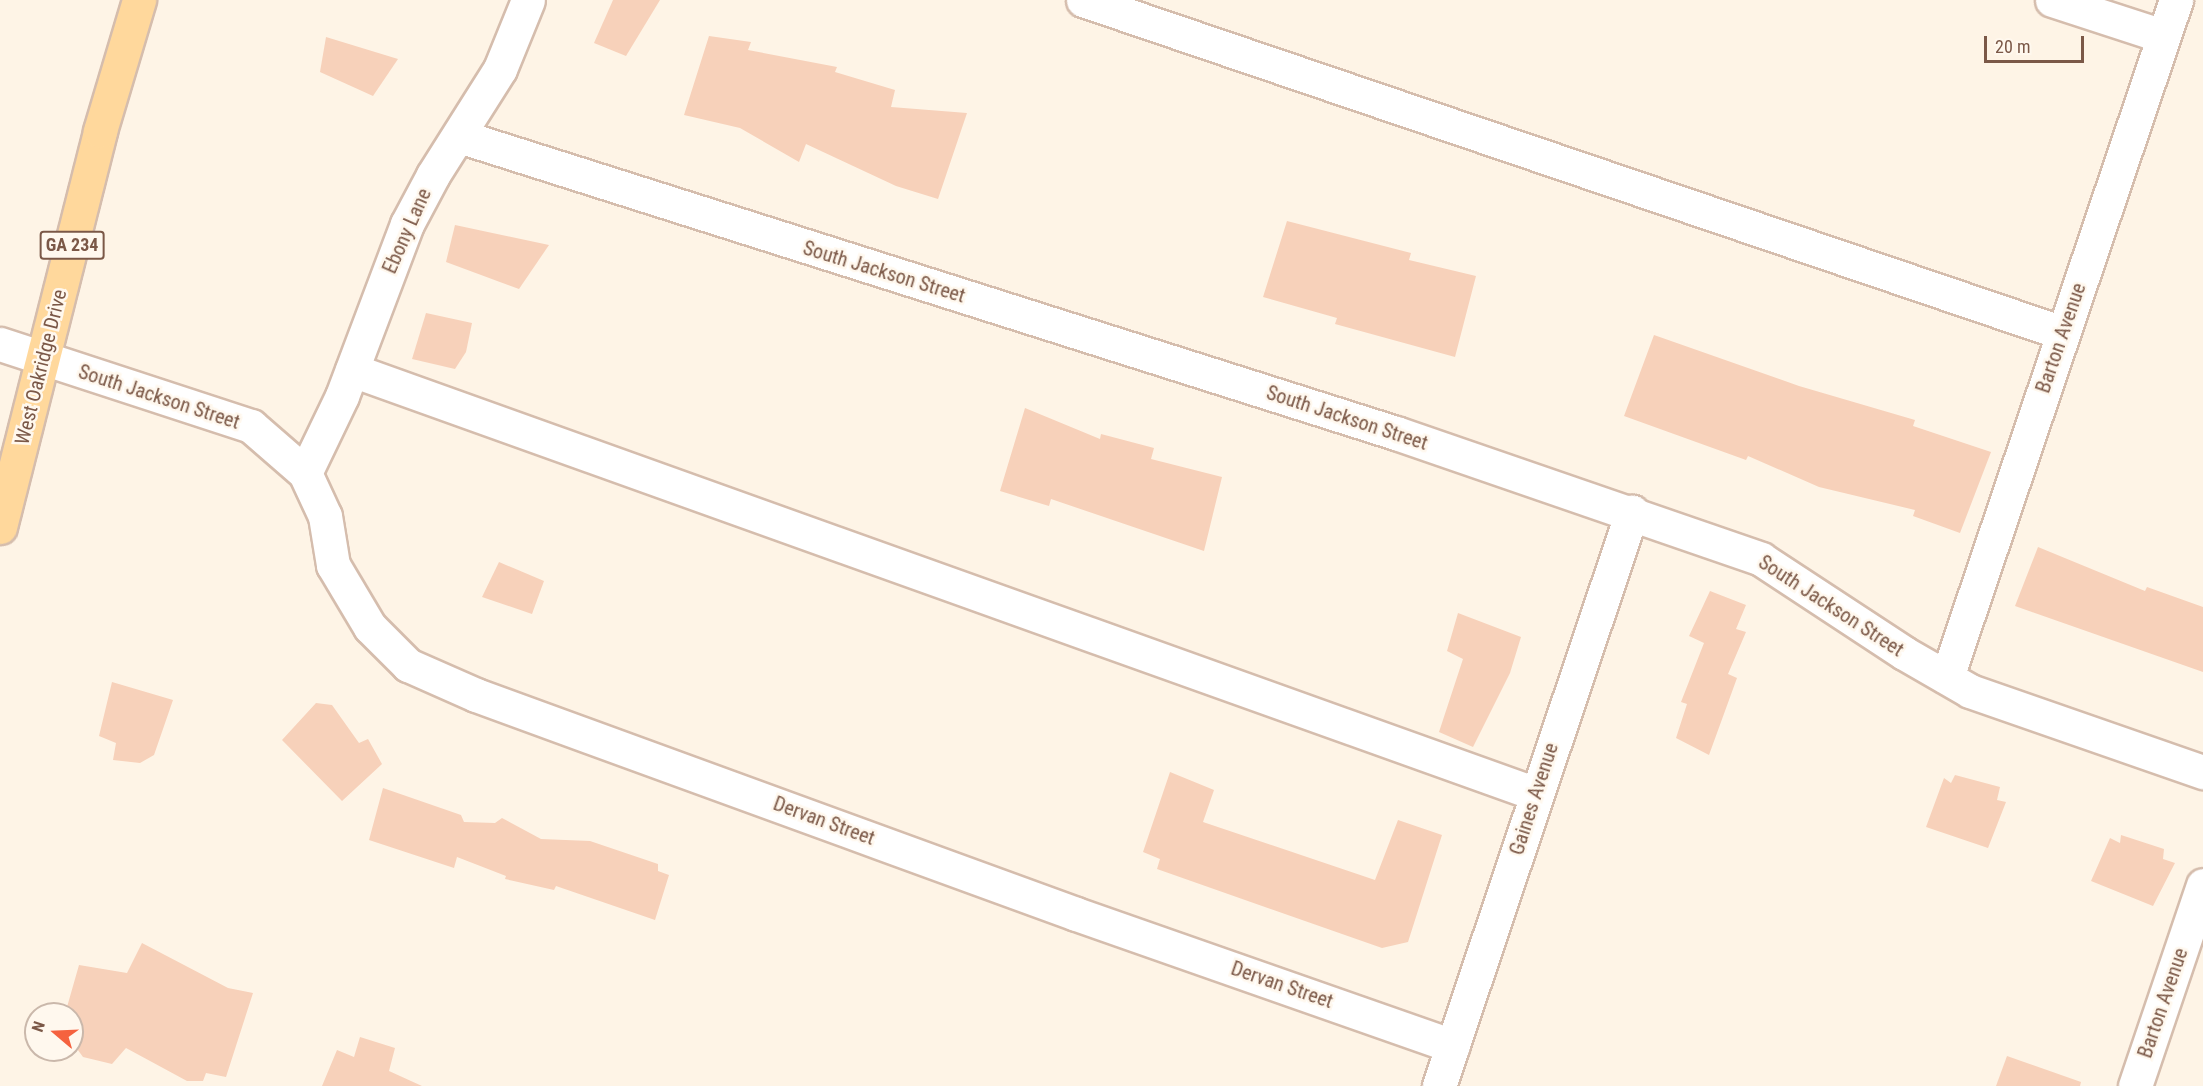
<!DOCTYPE html>
<html>
<head>
<meta charset="utf-8">
<style>
	body { margin:0 }
	#map { position:relative; width:2203px; height:1086px; overflow:hidden; background:#fef4e6; font-family:"Roboto Condensed",sans-serif }
	div>[style] { position:absolute }
	.building>* { inset:0; background:#f7d1ba }
	.roads { filter:drop-shadow(2px 0 #d5bdad) drop-shadow(-2px 0 #d5bdad) drop-shadow(0 2px #d5bdad) drop-shadow(0 -2px #d5bdad) }
	.minor>* { height:33px; margin:-16.5px; padding:0 16.5px; transform-origin:16.5px; border-radius:16.5px; background:#fff }
	.major>* { height:33px; margin:-16.5px; padding:0 16.5px; transform-origin:16.5px; border-radius:16.5px; background:#ffd89c }
	span { translate:-50% -50%; white-space:nowrap; text-align:center; line-height:1.15; -webkit-text-stroke:5px #fff8ee; paint-order:stroke }
	.shield-label span { padding:2px 4px; background:#fff8ee; border:2px solid; border-radius:4px; -webkit-text-stroke-width:0 }
	.shield-label { font-size:18px; color:#7b5847; font-weight:700 }
	.street-label { font-size:20px; color:#7b5847 }
	.north { position:absolute; left:24px; top:1002px; width:60px; height:60px; box-sizing:border-box; background:#fff8ee; border:2px solid #cab8ab; border-radius:50%; rotate:289deg; font-size:16px; font-weight:700; line-height:24px; text-align:center; color:#7b5847 }
	.north::after { content:''; display:block; margin:auto; width:21px; height:27px; background:#f5623f; clip-path:polygon(50% 0,100% 100%,50% 72%,0 100%) }
	.scale { position:absolute; left:1984px; top:36px; width:100px; height:27px; box-sizing:border-box; border:3px solid #7b5847; border-top:0; padding-left:8px; font-size:18px; line-height:21px; white-space:nowrap; color:#7b5847; -webkit-text-stroke:4px #fff8ee; paint-order:stroke }
</style>
</head>
<body>
<div id="map">
	<div class="building">
		<div style="clip-path:polygon(613px 0,660px 0,626px 56px,594px 43px)"></div>
		<div style="clip-path:polygon(709px 36px,751px 42px,748px 50px,837px 67px,835px 72px,895px 90px,891px 107px,967px 113px,938px 199px,896px 186px,806px 144px,799px 162px,740px 128px,684px 115px)"></div>
		<div style="clip-path:polygon(326px 37px,398px 59px,373px 96px,320px 72px)"></div>
		<div style="clip-path:polygon(1287px 221px,1411px 253px,1409px 260px,1476px 276px,1455px 357px,1335px 324px,1337px 318px,1263px 297px)"></div>
		<div style="clip-path:polygon(455px 225px,549px 245px,519px 289px,446px 262px)"></div>
		<div style="clip-path:polygon(426px 313px,472px 323px,466px 352px,455px 369px,412px 359px)"></div>
		<div style="clip-path:polygon(1654px 335px,1799px 386px,1915px 420px,1913px 426px,1991px 452px,1960px 533px,1913px 516px,1915px 510px,1819px 487px,1748px 456px,1746px 460px,1624px 416px)"></div>
		<div style="clip-path:polygon(1025px 408px,1100px 439px,1101px 434px,1154px 448px,1151px 459px,1222px 477px,1204px 551px,1051px 499px,1049px 506px,1000px 491px)"></div>
		<div style="clip-path:polygon(2038px 547px,2145px 591px,2147px 587px,2203px 607px,2203px 672px,2015px 606px)"></div>
		<div style="clip-path:polygon(499px 562px,544px 581px,532px 614px,482px 597px)"></div>
		<div style="clip-path:polygon(1710px 591px,1746px 605px,1736px 629px,1746px 632px,1728px 674px,1737px 678px,1709px 755px,1676px 738px,1687px 704px,1681px 702px,1704px 643px,1689px 636px)"></div>
		<div style="clip-path:polygon(1458px 613px,1521px 637px,1510px 673px,1473px 747px,1439px 732px,1463px 659px,1447px 651px)"></div>
		<div style="clip-path:polygon(112px 682px,173px 700px,154px 755px,140px 763px,113px 760px,116px 743px,99px 736px)"></div>
		<div style="clip-path:polygon(316px 703px,332px 705px,359px 743px,368px 739px,382px 764px,342px 801px,282px 740px)"></div>
		<div style="clip-path:polygon(1170px 772px,1214px 790px,1203px 822px,1375px 880px,1398px 820px,1442px 835px,1408px 942px,1382px 948px,1157px 869px,1160px 859px,1143px 852px)"></div>
		<div style="clip-path:polygon(1955px 775px,2000px 787px,1997px 800px,2006px 802px,1988px 848px,1926px 827px,1944px 778px,1951px 783px)"></div>
		<div style="clip-path:polygon(383px 788px,461px 815px,464px 822px,495px 823px,502px 818px,541px 839px,590px 841px,658px 864px,658px 871px,669px 875px,655px 920px,556px 886px,554px 890px,505px 879px,506px 876px,457px 857px,454px 868px,369px 840px)"></div>
		<div style="clip-path:polygon(2121px 835px,2164px 849px,2163px 859px,2175px 863px,2153px 906px,2091px 881px,2110px 838px,2120px 843px)"></div>
		<div style="clip-path:polygon(142px 943px,228px 988px,253px 993px,226px 1077px,206px 1073px,203px 1081px,187px 1081px,126px 1048px,112px 1064px,83px 1057px,72px 1042px,72px 1014px,65px 1014px,79px 965px,127px 973px)"></div>
		<div style="clip-path:polygon(360px 1037px,395px 1048px,389px 1071px,422px 1086px,322px 1086px,337px 1050px,354px 1057px)"></div>
		<div style="clip-path:polygon(2007px 1056px,2081px 1082px,2080px 1086px,1996px 1086px)"></div>
	</div>
	<div class="roads">
		<div class="minor">
			<div style="left:1083px;top:0;width:1035px;rotate:18.77deg"></div>
			<div style="left:2052px;top:0;width:117px;rotate:18deg"></div>
			<div style="left:459px;top:136px;width:983px;rotate:17.59deg"></div>
			<div style="left:1396px;top:433px;width:386px;rotate:19deg"></div>
			<div style="left:1761px;top:559px;width:171px;rotate:33.3deg"></div>
			<div style="left:1904px;top:653px;width:76px;rotate:29.9deg"></div>
			<div style="left:1970px;top:691px;width:247px;rotate:19.2deg"></div>
			<div style="left:0;top:344px;width:264px;rotate:18.1deg"></div>
			<div style="left:251px;top:426px;width:72px;rotate:41deg"></div>
			<div style="left:305px;top:473px;width:47px;rotate:65.1deg"></div>
			<div style="left:325px;top:516px;width:50px;rotate:80.7deg"></div>
			<div style="left:333px;top:565px;width:72px;rotate:59.2deg"></div>
			<div style="left:370px;top:627px;width:54px;rotate:45deg"></div>
			<div style="left:408px;top:665px;width:74px;rotate:23.8deg"></div>
			<div style="left:476px;top:695px;width:639px;rotate:20.05deg"></div>
			<div style="left:1076px;top:914px;width:399px;rotate:19.3deg"></div>
			<div style="left:352px;top:370px;width:1258px;rotate:19.7deg"></div>
			<div style="left:305px;top:473px;width:85px;rotate:-64.3deg"></div>
			<div style="left:342px;top:396px;width:184px;rotate:-69.3deg"></div>
			<div style="left:407px;top:224px;width:55px;rotate:-62deg"></div>
			<div style="left:433px;top:175px;width:125px;rotate:-57.7deg"></div>
			<div style="left:500px;top:69px;width:74px;rotate:-67.9deg"></div>
			<div style="left:1947px;top:677px;width:715px;rotate:-71.31deg"></div>
			<div style="left:1439px;top:1086px;width:606px;rotate:-71.42deg"></div>
			<div style="left:2135px;top:1086px;width:212px;rotate:-71.3deg"></div>
		</div>
		<div class="major">
			<div style="left:0;top:527px;width:408px;rotate:-75.8deg"></div>
			<div style="left:100px;top:131px;width:137px;rotate:-73.4deg"></div>
		</div>
	</div>
	<div class="shield-label">
		<span style="left:72px;top:245px">GA 234</span>
	</div>
	<div class="street-label">
		<span style="left:407px;top:231px;rotate:-66deg">Ebony Lane</span>
		<span style="left:884px;top:272px;rotate:17deg">South Jackson Street</span>
		<span style="left:2061px;top:338px;rotate:-71deg">Barton Avenue</span>
		<span style="left:41px;top:367px;rotate:-76deg">West Oakridge Drive</span>
		<span style="left:159px;top:397px;rotate:18deg">South Jackson Street</span>
		<span style="left:1347px;top:418px;rotate:18deg">South Jackson Street</span>
		<span style="left:1831px;top:606px;rotate:33deg">South Jackson Street</span>
		<span style="left:1534px;top:799px;rotate:-72deg">Gaines Avenue</span>
		<span style="left:824px;top:821px;rotate:20deg">Dervan Street</span>
		<span style="left:1282px;top:985px;rotate:19deg">Dervan Street</span>
		<span style="left:2163px;top:1003px;rotate:-71deg">Barton Avenue</span>
	</div>
	<div class="north">N</div>
	<div class="scale">20 m</div>
</div>
</body>
</html>
